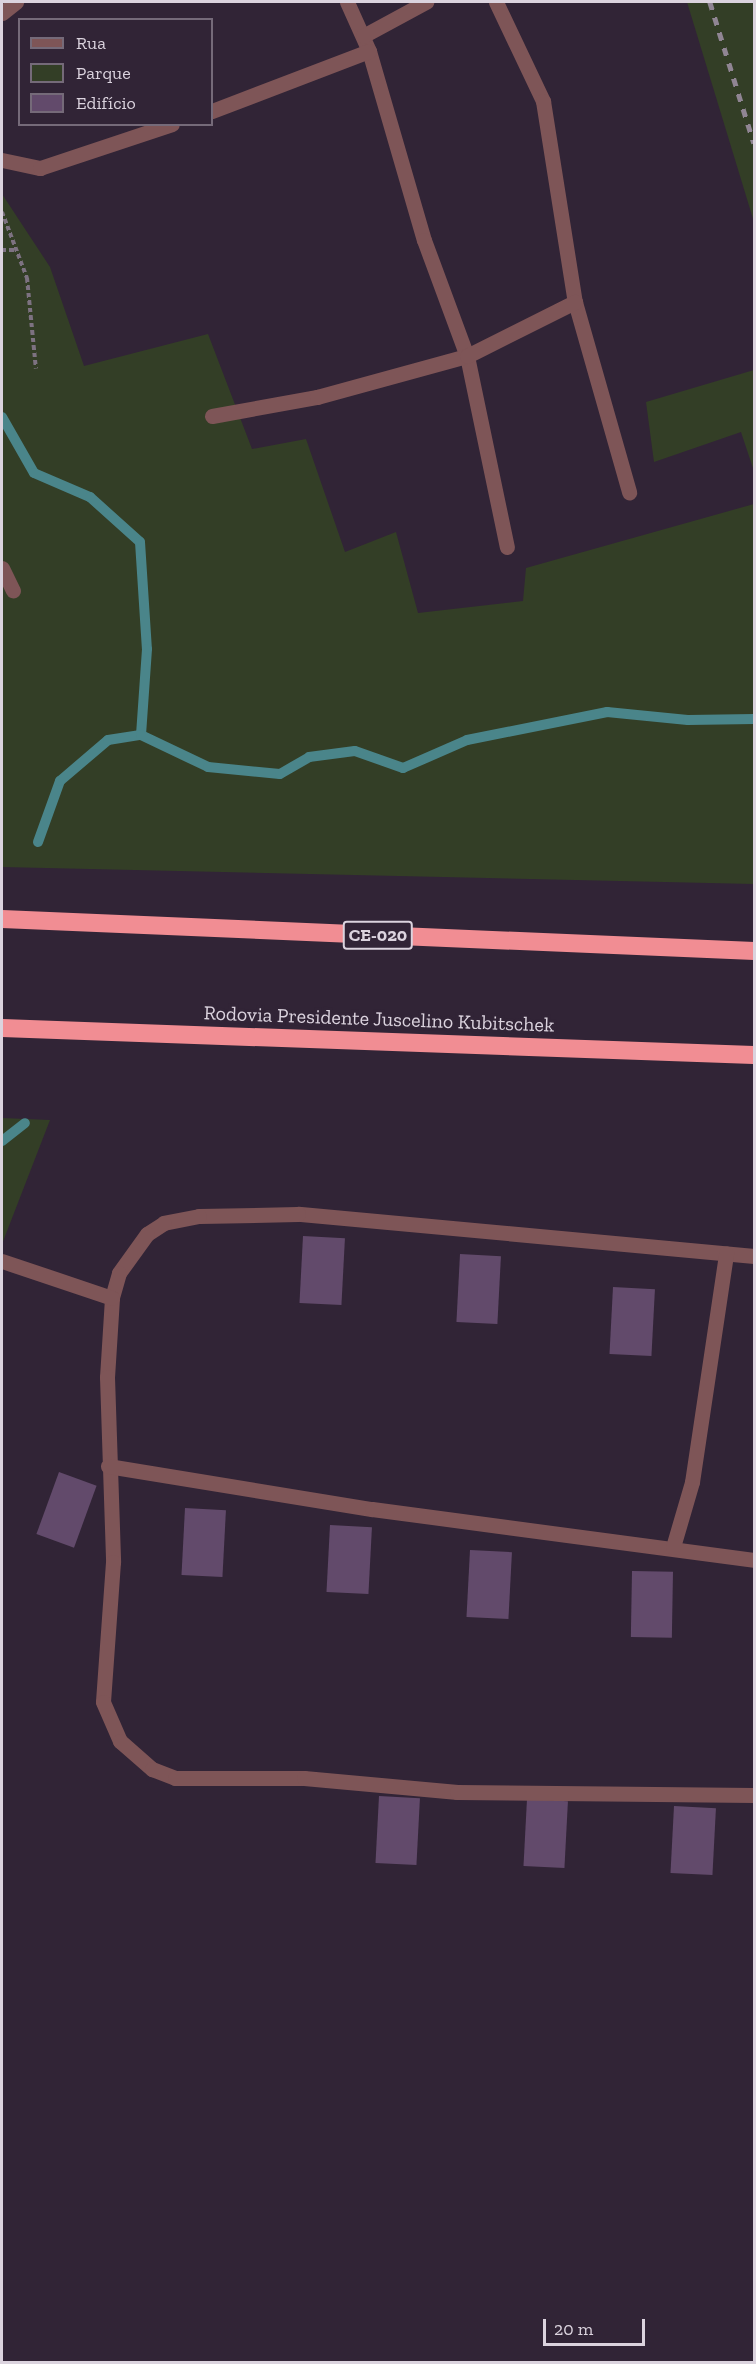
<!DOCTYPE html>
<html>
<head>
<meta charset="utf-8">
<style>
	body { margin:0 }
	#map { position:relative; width:756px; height:2364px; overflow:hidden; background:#312436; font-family:"Zilla Slab",serif }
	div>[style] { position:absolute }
	.green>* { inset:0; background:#333e26 }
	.stream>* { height:10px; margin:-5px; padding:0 5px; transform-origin:5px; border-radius:5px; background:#4a858a }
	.building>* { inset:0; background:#624a6b; transform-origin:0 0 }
	.path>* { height:4px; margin-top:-2px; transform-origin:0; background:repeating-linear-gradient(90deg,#7d7281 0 4.5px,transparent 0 7.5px) }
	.street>* { height:15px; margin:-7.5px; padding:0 7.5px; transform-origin:7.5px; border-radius:7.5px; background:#7e5557 }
	.highway>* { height:18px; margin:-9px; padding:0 9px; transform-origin:9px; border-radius:9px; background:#f18d93 }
	.rail>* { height:4.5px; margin-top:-2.25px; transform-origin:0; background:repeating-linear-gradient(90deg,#908593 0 8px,transparent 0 16px) }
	span { translate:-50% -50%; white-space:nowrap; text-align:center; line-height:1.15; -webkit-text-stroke:6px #312436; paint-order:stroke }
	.shield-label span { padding:2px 4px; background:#312436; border:2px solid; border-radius:4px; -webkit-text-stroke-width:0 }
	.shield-label { font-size:18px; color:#dbd3de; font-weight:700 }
	.street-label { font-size:20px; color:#dbd3de }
	.frame { position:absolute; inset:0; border:3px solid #dbd3de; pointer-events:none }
	.legend { position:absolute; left:18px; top:18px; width:195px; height:108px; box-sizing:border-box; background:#312436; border:2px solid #756a79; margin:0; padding:8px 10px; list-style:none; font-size:18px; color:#dbd3de }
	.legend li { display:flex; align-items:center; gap:12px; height:30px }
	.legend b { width:30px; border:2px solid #756a79 }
	.scale { position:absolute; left:543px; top:2319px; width:102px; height:27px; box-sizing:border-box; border:3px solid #dbd3de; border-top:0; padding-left:8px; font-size:18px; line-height:21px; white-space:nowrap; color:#dbd3de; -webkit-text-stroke:4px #312436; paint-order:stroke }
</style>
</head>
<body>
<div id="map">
	<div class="green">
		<div style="clip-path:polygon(687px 2px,754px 2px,754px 222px)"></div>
		<div style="clip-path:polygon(2px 194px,50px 267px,84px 366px,208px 334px,252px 449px,306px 439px,345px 552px,396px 532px,418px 613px,523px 601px,526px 568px,754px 504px,754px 884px,2px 867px)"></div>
		<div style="clip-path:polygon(754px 370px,754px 471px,741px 432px,654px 462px,646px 402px)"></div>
		<div style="clip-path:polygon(2px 1118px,50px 1120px,2px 1244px)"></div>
	</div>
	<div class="stream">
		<div style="left:2px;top:417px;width:64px;rotate:60.3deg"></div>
		<div style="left:34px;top:473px;width:61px;rotate:23.2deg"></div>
		<div style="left:90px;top:497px;width:67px;rotate:42deg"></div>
		<div style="left:140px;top:542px;width:107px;rotate:86.3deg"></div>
		<div style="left:147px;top:649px;width:86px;rotate:94deg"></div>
		<div style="left:38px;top:842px;width:65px;rotate:-70.2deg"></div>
		<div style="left:60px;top:781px;width:63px;rotate:-40.5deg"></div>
		<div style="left:108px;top:740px;width:33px;rotate:-9deg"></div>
		<div style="left:141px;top:735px;width:74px;rotate:25.5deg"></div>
		<div style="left:208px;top:767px;width:72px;rotate:5.6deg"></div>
		<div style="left:280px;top:774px;width:34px;rotate:-30deg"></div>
		<div style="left:309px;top:757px;width:46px;rotate:-7.4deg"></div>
		<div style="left:355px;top:751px;width:51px;rotate:19.5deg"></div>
		<div style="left:403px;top:768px;width:70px;rotate:-23.6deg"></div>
		<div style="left:467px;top:740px;width:143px;rotate:-11.3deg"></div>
		<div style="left:607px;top:712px;width:81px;rotate:5.6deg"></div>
		<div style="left:688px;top:720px;width:66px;rotate:-0.9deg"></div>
		<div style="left:2px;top:1141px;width:29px;rotate:-38deg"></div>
	</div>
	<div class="building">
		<div style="left:303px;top:1236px;width:42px;height:67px;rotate:3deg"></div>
		<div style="left:460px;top:1254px;width:41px;height:68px;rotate:3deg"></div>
		<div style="left:613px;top:1287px;width:42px;height:67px;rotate:3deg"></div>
		<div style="left:59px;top:1472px;width:40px;height:66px;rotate:20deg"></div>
		<div style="left:185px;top:1508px;width:41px;height:67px;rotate:3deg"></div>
		<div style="left:330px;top:1525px;width:42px;height:67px;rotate:3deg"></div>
		<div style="left:470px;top:1550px;width:42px;height:67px;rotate:3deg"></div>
		<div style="left:632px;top:1571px;width:41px;height:66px;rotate:1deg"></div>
		<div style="left:379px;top:1796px;width:41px;height:67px;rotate:3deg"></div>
		<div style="left:527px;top:1799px;width:41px;height:67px;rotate:3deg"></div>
		<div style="left:674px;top:1806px;width:42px;height:67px;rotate:3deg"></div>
	</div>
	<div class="path">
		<div style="left:2px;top:212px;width:71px;rotate:69.3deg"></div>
		<div style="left:27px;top:278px;width:91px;rotate:84.4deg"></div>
		<div style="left:2px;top:250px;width:12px"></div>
	</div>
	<div class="street">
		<div style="left:347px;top:2px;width:54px;rotate:65.8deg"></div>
		<div style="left:369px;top:51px;width:197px;rotate:73.8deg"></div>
		<div style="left:424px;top:240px;width:124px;rotate:69.7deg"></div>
		<div style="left:467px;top:356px;width:195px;rotate:78.2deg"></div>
		<div style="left:496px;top:2px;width:110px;rotate:64.6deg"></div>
		<div style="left:543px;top:101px;width:204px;rotate:81deg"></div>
		<div style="left:575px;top:302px;width:198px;rotate:74.1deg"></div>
		<div style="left:2px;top:13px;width:18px;rotate:-38deg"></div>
		<div style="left:363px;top:36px;width:72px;rotate:-28.4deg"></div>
		<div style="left:212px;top:111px;width:168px;rotate:-20.9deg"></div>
		<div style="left:2px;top:160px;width:39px;rotate:12deg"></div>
		<div style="left:40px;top:168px;width:139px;rotate:-18.4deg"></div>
		<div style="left:212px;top:416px;width:107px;rotate:-10.3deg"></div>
		<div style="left:317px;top:397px;width:156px;rotate:-15.3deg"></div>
		<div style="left:467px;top:356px;width:121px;rotate:-26.6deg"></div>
		<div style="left:2px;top:568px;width:25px;rotate:64deg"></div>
		<div style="left:754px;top:1256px;width:458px;rotate:-174.7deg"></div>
		<div style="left:298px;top:1214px;width:99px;rotate:178.8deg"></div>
		<div style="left:199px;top:1216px;width:36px;rotate:169deg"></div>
		<div style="left:164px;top:1223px;width:20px;rotate:147deg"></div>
		<div style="left:147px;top:1234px;width:48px;rotate:125.7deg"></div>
		<div style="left:119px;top:1273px;width:26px;rotate:106deg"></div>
		<div style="left:112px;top:1298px;width:79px;rotate:93.6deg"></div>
		<div style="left:107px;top:1377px;width:185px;rotate:88.1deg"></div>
		<div style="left:113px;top:1562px;width:140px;rotate:94.1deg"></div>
		<div style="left:103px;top:1702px;width:43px;rotate:66.4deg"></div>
		<div style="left:120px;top:1741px;width:43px;rotate:41.2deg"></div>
		<div style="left:152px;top:1769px;width:25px;rotate:21deg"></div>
		<div style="left:175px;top:1778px;width:129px"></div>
		<div style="left:304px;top:1778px;width:154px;rotate:5.2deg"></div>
		<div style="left:457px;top:1792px;width:297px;rotate:0.6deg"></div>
		<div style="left:2px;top:1261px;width:116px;rotate:18.6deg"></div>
		<div style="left:108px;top:1466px;width:267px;rotate:9.3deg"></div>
		<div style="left:372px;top:1509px;width:385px;rotate:7.6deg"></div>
		<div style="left:673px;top:1547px;width:68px;rotate:-73.7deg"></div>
		<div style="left:692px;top:1482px;width:231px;rotate:-81.5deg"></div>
	</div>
	<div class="highway">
		<div style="left:2px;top:919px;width:753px;rotate:2.44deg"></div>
		<div style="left:2px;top:1028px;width:752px;rotate:2.06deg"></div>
	</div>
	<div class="rail">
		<div style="left:710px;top:2px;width:148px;rotate:72.7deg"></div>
	</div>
	<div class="shield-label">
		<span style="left:378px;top:935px">CE-020</span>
	</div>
	<div class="street-label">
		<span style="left:379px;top:1019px;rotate:2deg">Rodovia Presidente Juscelino Kubitschek</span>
	</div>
	<div class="frame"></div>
	<ul class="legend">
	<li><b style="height:8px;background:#7e5557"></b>Rua</li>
	<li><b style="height:16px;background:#333e26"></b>Parque</li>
	<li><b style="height:16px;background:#624a6b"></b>Edifício</li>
	</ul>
	<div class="scale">20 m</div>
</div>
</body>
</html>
